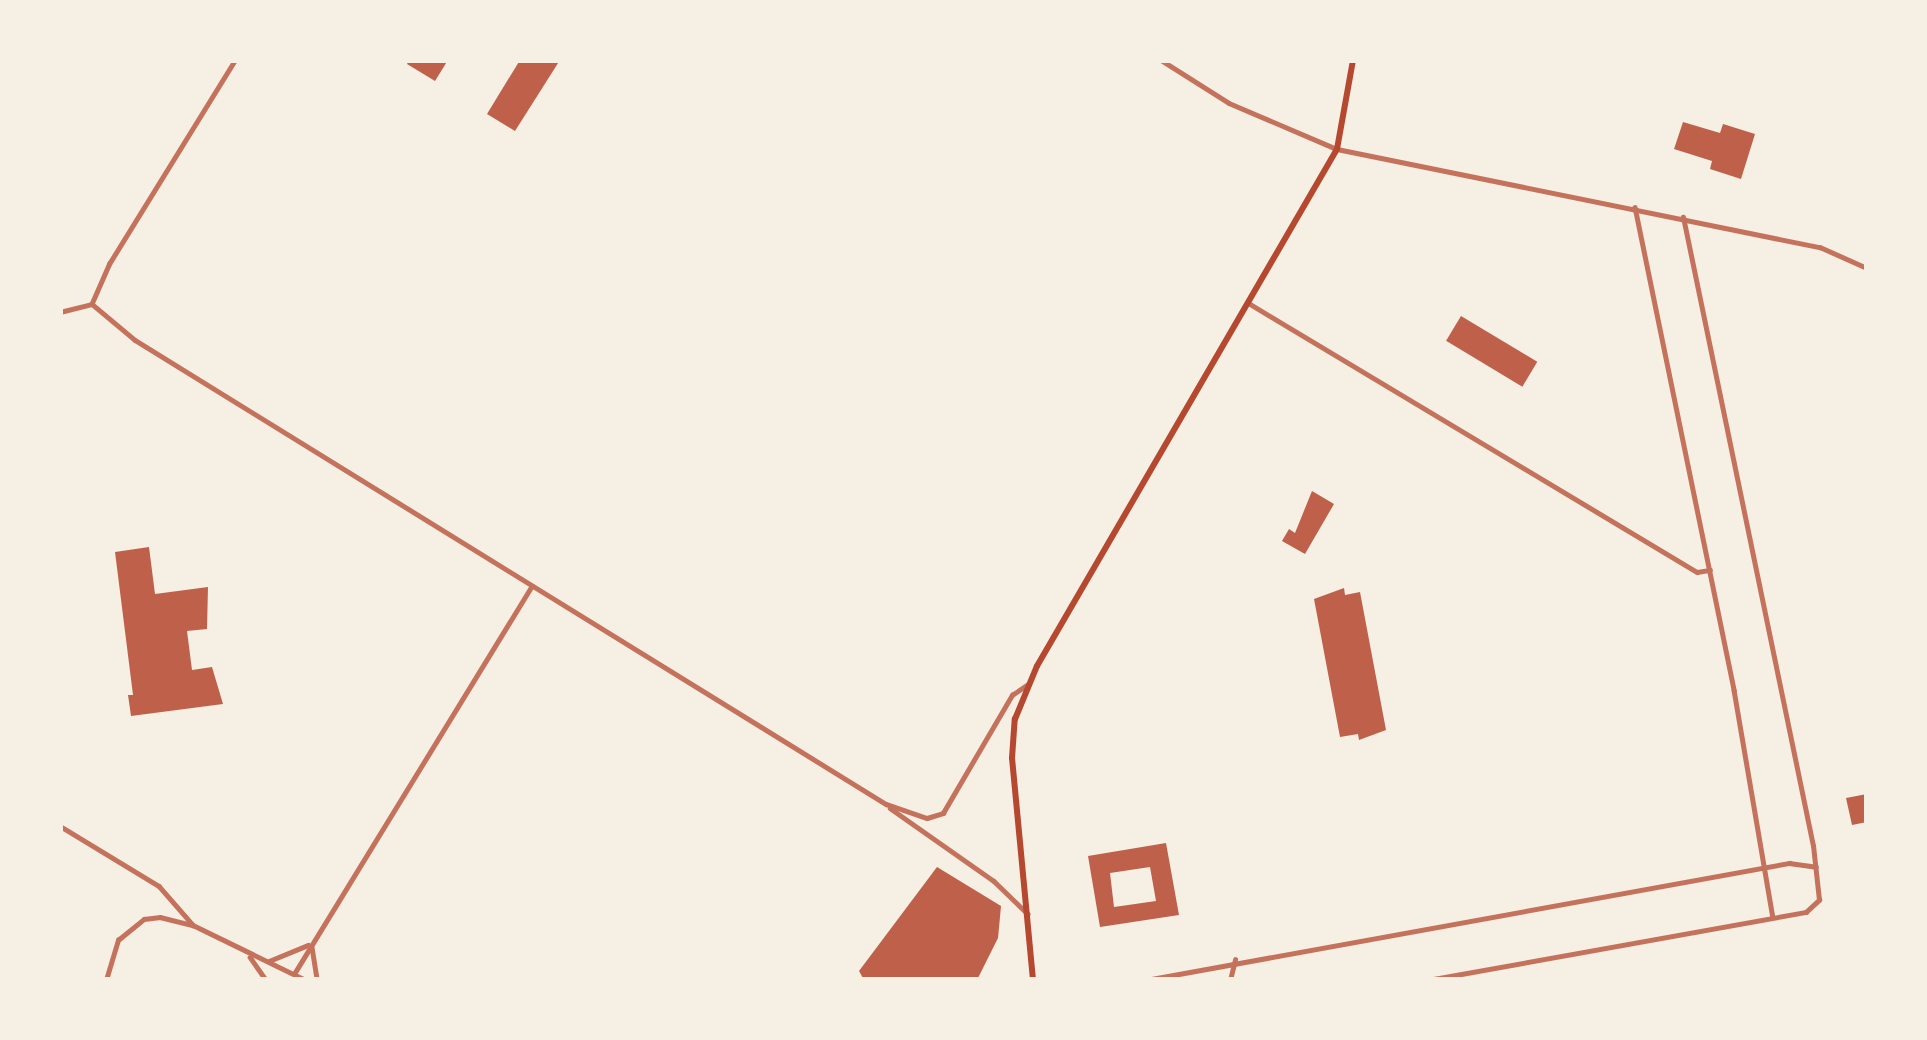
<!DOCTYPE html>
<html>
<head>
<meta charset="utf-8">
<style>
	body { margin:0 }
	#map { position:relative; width:1927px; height:1040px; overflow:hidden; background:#f6efe4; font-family:Helvetica,sans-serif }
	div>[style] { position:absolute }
	.building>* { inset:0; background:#bf614a; transform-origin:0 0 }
	.minor>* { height:4.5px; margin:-2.25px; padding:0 2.25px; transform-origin:2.25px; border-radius:2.25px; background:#c5725c }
	.tertiary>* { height:4.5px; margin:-2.25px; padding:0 2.25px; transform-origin:2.25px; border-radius:2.25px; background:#c5725c }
	.secondary>* { height:6px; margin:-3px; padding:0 3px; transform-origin:3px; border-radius:3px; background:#b5482f }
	span { translate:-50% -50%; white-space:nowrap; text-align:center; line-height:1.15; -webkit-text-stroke:12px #f6efe4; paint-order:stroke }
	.frame { position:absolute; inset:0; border:63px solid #f6efe4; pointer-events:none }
</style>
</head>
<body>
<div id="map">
	<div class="building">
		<div style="clip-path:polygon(409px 60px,448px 60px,435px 81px,407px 64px)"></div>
		<div style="clip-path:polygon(520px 60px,560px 60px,515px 131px,487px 114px)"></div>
		<div style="clip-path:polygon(1683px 122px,1720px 133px,1723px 124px,1755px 134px,1741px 179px,1710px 169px,1712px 161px,1674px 149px)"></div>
		<div style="left:1461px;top:316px;width:89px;height:29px;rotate:31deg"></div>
		<div style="clip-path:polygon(1312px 491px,1334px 504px,1305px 554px,1282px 541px,1289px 529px,1295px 533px)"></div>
		<div style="clip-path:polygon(149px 547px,155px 594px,208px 587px,207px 629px,187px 631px,192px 670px,212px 667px,223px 704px,131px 716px,128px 695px,133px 695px,115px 552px)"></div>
		<div style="clip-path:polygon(1344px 588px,1345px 595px,1360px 592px,1386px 730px,1359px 740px,1358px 734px,1340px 737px,1314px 599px)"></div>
		<div style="clip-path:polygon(1867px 794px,1867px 822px,1852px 825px,1846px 798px)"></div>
		<div style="clip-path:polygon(evenodd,1166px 843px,1179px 915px,1100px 927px,1088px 856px,1166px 843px,1150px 867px,1156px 901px,1114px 907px,1110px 873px,1150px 867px)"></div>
		<div style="clip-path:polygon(937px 867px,1001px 906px,998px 938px,977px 980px,864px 980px,859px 971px)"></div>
	</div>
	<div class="minor">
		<div style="left:1161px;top:60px;width:80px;rotate:32.3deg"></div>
		<div style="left:1229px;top:103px;width:117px;rotate:23.1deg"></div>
		<div style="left:92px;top:303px;width:43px;rotate:-66.4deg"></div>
		<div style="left:109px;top:264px;width:240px;rotate:-58.3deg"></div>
		<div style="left:92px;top:304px;width:56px;rotate:39.9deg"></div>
		<div style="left:135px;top:340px;width:883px;rotate:31.71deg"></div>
		<div style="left:886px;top:804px;width:43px;rotate:18.9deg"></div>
		<div style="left:927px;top:818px;width:17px;rotate:-17deg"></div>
		<div style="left:943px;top:813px;width:137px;rotate:-59.7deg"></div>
		<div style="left:1012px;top:695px;width:18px;rotate:-34deg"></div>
		<div style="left:1250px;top:304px;width:521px;rotate:30.94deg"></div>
		<div style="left:1697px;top:572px;width:13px;rotate:-9deg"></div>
		<div style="left:60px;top:312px;width:33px;rotate:-14deg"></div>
		<div style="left:890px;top:808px;width:127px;rotate:35.1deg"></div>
		<div style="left:994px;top:881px;width:47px;rotate:44.1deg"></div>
		<div style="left:60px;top:826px;width:116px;rotate:31.2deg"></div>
		<div style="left:159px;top:886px;width:52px;rotate:48.9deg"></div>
		<div style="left:312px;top:947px;width:33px;rotate:81deg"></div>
		<div style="left:269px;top:961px;width:42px;rotate:-22.3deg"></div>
		<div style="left:294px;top:974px;width:455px;rotate:-58.5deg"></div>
		<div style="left:1230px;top:980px;width:21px;rotate:-76deg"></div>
	</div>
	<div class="tertiary">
		<div style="left:1337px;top:149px;width:493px;rotate:11.5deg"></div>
		<div style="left:1820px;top:247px;width:51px;rotate:24.1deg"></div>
		<div style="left:1635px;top:207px;width:493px;rotate:78.4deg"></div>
		<div style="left:1734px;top:690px;width:230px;rotate:80.3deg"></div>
		<div style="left:250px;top:957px;width:28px;rotate:55deg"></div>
		<div style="left:106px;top:980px;width:42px;rotate:-73.3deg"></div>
		<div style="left:118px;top:940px;width:33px;rotate:-39deg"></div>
		<div style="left:144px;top:919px;width:16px;rotate:-7deg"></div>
		<div style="left:160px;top:917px;width:34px;rotate:14deg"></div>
		<div style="left:193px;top:925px;width:126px;rotate:26deg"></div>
		<div style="left:1146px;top:980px;width:654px;rotate:-10.31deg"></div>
		<div style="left:1789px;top:863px;width:27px;rotate:8deg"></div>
		<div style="left:1428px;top:980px;width:384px;rotate:-10.2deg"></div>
		<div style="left:1806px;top:912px;width:18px;rotate:-43deg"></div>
		<div style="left:1819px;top:900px;width:54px;rotate:-96.3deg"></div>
		<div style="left:1813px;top:846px;width:642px;rotate:-101.68deg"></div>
	</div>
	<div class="secondary">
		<div style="left:1033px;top:980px;width:223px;rotate:-95.4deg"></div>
		<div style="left:1012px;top:758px;width:39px;rotate:-86deg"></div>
		<div style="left:1015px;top:719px;width:57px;rotate:-67.5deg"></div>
		<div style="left:1037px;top:666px;width:598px;rotate:-59.87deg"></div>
		<div style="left:1337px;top:149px;width:90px;rotate:-79.8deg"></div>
	</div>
	<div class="frame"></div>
</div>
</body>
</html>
